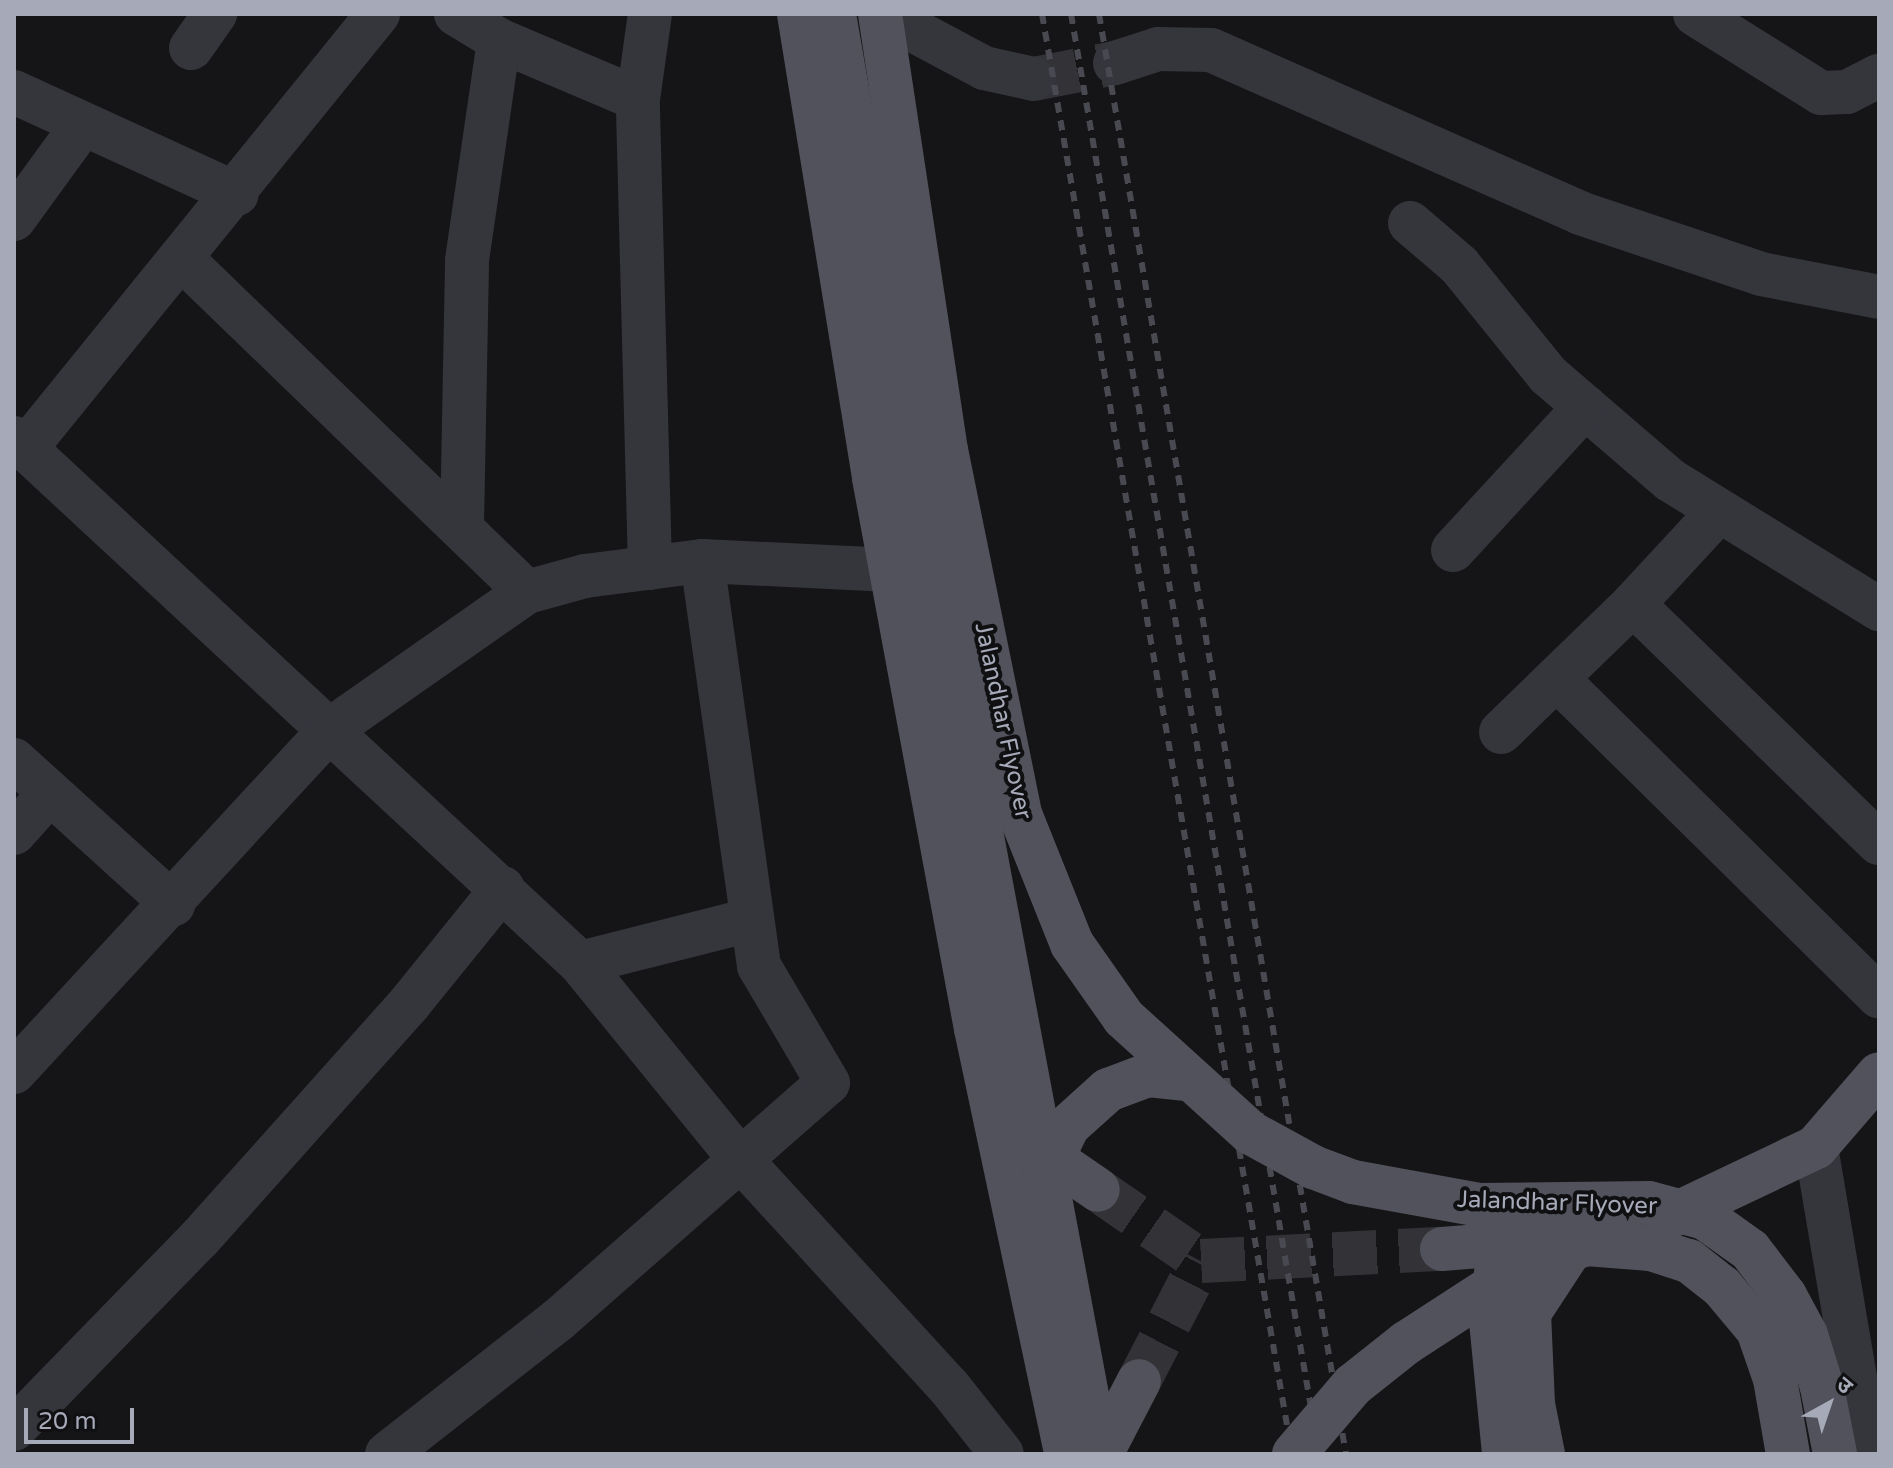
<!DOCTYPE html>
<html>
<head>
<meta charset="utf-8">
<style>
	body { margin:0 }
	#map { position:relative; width:1893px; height:1468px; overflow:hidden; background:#151417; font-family:"Varela Round","Noto Sans Devanagari",sans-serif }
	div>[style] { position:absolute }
	.minor-tunnel>* { height:44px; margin-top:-22px; transform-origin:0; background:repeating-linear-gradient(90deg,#323237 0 44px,transparent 0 66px) }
	.major-tunnel>* { height:44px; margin-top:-22px; transform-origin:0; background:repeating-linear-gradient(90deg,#323237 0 44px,transparent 0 66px) }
	.minor>* { height:44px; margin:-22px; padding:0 22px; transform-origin:22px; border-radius:22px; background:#35363c }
	.major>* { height:44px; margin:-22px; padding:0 22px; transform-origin:22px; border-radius:22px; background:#51525b }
	.rail>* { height:6px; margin-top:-3px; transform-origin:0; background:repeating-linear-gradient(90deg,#484951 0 10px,transparent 0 18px) }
	.major-bridge>* { height:44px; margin:-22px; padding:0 22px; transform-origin:22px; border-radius:22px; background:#51525b }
	span { translate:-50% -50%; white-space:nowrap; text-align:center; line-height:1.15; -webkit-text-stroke:8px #100f11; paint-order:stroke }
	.street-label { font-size:24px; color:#a5a9b8 }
	.frame { position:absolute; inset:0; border:16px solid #a5a9b8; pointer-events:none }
	.north { position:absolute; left:1789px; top:1364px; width:80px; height:80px; -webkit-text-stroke:6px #100f11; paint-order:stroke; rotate:40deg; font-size:22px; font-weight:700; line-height:32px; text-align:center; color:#a5a9b8 }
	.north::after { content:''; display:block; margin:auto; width:28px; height:36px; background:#a5a9b8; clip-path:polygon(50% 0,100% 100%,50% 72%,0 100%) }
	.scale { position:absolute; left:24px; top:1408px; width:110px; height:36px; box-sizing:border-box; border:4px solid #a5a9b8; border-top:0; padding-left:10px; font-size:24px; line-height:28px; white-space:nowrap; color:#a5a9b8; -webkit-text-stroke:6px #100f11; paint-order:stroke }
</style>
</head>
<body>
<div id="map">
	<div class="minor-tunnel">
		<div style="left:1034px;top:79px;width:83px;rotate:-11.2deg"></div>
	</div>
	<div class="major-tunnel">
		<div style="left:1098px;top:1190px;width:125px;rotate:34.6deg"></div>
		<div style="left:1201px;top:1261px;width:241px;rotate:-2.9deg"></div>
		<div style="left:1139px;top:1381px;width:135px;rotate:-62.7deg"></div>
	</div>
	<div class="minor">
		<div style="left:456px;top:14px;width:50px;rotate:31.2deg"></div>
		<div style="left:499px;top:40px;width:151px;rotate:23deg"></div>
		<div style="left:883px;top:14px;width:115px;rotate:28.1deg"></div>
		<div style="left:984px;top:68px;width:51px;rotate:12.4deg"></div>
		<div style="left:1695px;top:14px;width:149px;rotate:32.1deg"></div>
		<div style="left:1821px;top:93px;width:26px;rotate:-2deg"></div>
		<div style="left:1847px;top:92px;width:36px;rotate:-27deg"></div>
		<div style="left:191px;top:48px;width:42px;rotate:-54.8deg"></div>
		<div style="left:1115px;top:63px;width:45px;rotate:-18deg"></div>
		<div style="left:1158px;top:49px;width:53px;rotate:1.1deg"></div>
		<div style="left:1211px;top:50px;width:403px;rotate:23.8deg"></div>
		<div style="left:1580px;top:213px;width:191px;rotate:18.6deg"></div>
		<div style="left:1761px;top:274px;width:120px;rotate:11deg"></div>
		<div style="left:14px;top:92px;width:245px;rotate:24.6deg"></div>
		<div style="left:14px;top:219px;width:117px;rotate:-54deg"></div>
		<div style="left:1410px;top:223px;width:65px;rotate:40.6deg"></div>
		<div style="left:1459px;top:265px;width:141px;rotate:51deg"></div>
		<div style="left:1548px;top:375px;width:161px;rotate:40.7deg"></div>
		<div style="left:1670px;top:480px;width:246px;rotate:31.7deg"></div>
		<div style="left:182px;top:259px;width:479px;rotate:44deg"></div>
		<div style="left:14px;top:438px;width:772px;rotate:42.85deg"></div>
		<div style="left:580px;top:963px;width:253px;rotate:50.8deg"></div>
		<div style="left:740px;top:1159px;width:309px;rotate:47.5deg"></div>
		<div style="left:949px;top:1387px;width:85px;rotate:51.7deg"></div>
		<div style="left:26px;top:448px;width:559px;rotate:-50.96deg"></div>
		<div style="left:462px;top:525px;width:265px;rotate:-88.9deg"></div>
		<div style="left:467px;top:260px;width:222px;rotate:-81.7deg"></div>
		<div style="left:1453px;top:550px;width:195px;rotate:-47.3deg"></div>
		<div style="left:650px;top:568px;width:469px;rotate:-91.5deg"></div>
		<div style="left:638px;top:99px;width:86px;rotate:-82deg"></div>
		<div style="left:1633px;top:604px;width:343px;rotate:44.2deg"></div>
		<div style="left:1557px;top:679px;width:452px;rotate:44.6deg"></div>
		<div style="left:1501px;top:732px;width:184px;rotate:-44.1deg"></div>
		<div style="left:1633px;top:604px;width:127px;rotate:-47.2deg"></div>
		<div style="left:14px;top:760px;width:215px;rotate:42.2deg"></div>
		<div style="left:14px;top:833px;width:54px;rotate:-48deg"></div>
		<div style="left:580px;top:963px;width:175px;rotate:-14.2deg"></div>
		<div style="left:14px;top:1072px;width:467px;rotate:-47.3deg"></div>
		<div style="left:331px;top:729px;width:239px;rotate:-35deg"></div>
		<div style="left:527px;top:592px;width:60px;rotate:-15.4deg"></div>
		<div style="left:585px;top:576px;width:118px;rotate:-7.3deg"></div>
		<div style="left:702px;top:561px;width:189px;rotate:2.7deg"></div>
		<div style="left:1816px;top:1147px;width:311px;rotate:80.4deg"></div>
		<div style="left:14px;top:1429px;width:265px;rotate:-45.8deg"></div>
		<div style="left:199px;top:1239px;width:315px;rotate:-48.2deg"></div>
		<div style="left:409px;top:1004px;width:149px;rotate:-51deg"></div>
		<div style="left:387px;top:1454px;width:217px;rotate:-38.1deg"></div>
		<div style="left:558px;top:1320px;width:359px;rotate:-41.3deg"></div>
		<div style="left:828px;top:1083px;width:136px;rotate:-120.5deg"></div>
		<div style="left:759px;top:966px;width:409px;rotate:-98deg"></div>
	</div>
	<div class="major">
		<div style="left:799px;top:14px;width:470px;rotate:80.8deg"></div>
		<div style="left:874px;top:478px;width:560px;rotate:79.51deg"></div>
		<div style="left:976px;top:1029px;width:434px;rotate:78deg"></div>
		<div style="left:834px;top:14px;width:446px;rotate:80.2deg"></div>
		<div style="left:880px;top:14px;width:441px;rotate:81.4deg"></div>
		<div style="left:1021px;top:1137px;width:93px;rotate:34.5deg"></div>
		<div style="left:1442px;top:1249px;width:136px;rotate:-4.6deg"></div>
		<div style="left:1578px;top:1238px;width:73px;rotate:-9.5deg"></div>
		<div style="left:1650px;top:1226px;width:184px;rotate:-25.4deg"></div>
		<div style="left:1816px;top:1147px;width:96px;rotate:-49.2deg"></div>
		<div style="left:1498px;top:1254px;width:67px;rotate:96deg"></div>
		<div style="left:1491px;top:1321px;width:134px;rotate:84.4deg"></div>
		<div style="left:1101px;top:1454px;width:82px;rotate:-62.5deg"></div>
		<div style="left:1543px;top:1454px;width:51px;rotate:-101.3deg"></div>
		<div style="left:1533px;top:1404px;width:91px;rotate:-92.5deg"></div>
		<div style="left:1529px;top:1313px;width:90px;rotate:-56.8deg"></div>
	</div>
	<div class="rail">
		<div style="left:1042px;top:14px;width:1462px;rotate:80.15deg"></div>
		<div style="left:1071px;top:14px;width:1461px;rotate:80.23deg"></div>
		<div style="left:1099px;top:14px;width:1461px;rotate:80.27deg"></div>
	</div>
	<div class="major-bridge">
		<div style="left:946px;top:450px;width:371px;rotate:78.5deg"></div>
		<div style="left:1020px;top:814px;width:140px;rotate:68.2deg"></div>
		<div style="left:1072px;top:944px;width:90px;rotate:54.9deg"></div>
		<div style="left:1124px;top:1018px;width:171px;rotate:42.2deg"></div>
		<div style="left:1251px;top:1133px;width:71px;rotate:28.7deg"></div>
		<div style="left:1313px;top:1167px;width:43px;rotate:20.6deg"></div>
		<div style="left:1353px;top:1182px;width:128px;rotate:10.3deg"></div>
		<div style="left:1479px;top:1205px;width:170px;rotate:-0.7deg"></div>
		<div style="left:1649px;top:1203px;width:58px;rotate:15deg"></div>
		<div style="left:1705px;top:1218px;width:55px;rotate:35.4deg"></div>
		<div style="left:1750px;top:1250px;width:58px;rotate:52.7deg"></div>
		<div style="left:1785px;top:1296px;width:44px;rotate:61.7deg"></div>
		<div style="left:1806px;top:1335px;width:54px;rotate:72.9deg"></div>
		<div style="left:1822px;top:1387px;width:68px;rotate:79deg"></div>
		<div style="left:910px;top:453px;width:1019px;rotate:79.36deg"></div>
		<div style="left:1045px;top:1173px;width:52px;rotate:-63.9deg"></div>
		<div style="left:1068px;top:1126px;width:54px;rotate:-42deg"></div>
		<div style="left:1108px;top:1090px;width:43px;rotate:-20.6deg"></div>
		<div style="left:1148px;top:1075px;width:39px;rotate:6deg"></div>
		<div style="left:1294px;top:1454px;width:91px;rotate:-49.5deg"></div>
		<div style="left:1353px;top:1385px;width:68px;rotate:-38.4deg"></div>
		<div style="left:1406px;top:1343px;width:140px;rotate:-33deg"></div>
		<div style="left:1523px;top:1267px;width:67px;rotate:-20.1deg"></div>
		<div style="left:1586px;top:1244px;width:65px;rotate:4.4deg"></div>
		<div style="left:1651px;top:1249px;width:40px;rotate:18deg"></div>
		<div style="left:1689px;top:1261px;width:42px;rotate:38.2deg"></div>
		<div style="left:1722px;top:1287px;width:56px;rotate:50.1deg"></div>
		<div style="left:1758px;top:1330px;width:52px;rotate:70.9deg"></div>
		<div style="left:1775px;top:1379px;width:76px;rotate:80.2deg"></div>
	</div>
	<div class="street-label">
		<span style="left:1003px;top:721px;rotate:78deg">Jalandhar Flyover</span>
		<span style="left:1557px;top:1203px;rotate:2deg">Jalandhar Flyover</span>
	</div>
	<div class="frame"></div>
	<div class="north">उ</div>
	<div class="scale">20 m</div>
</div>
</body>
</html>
